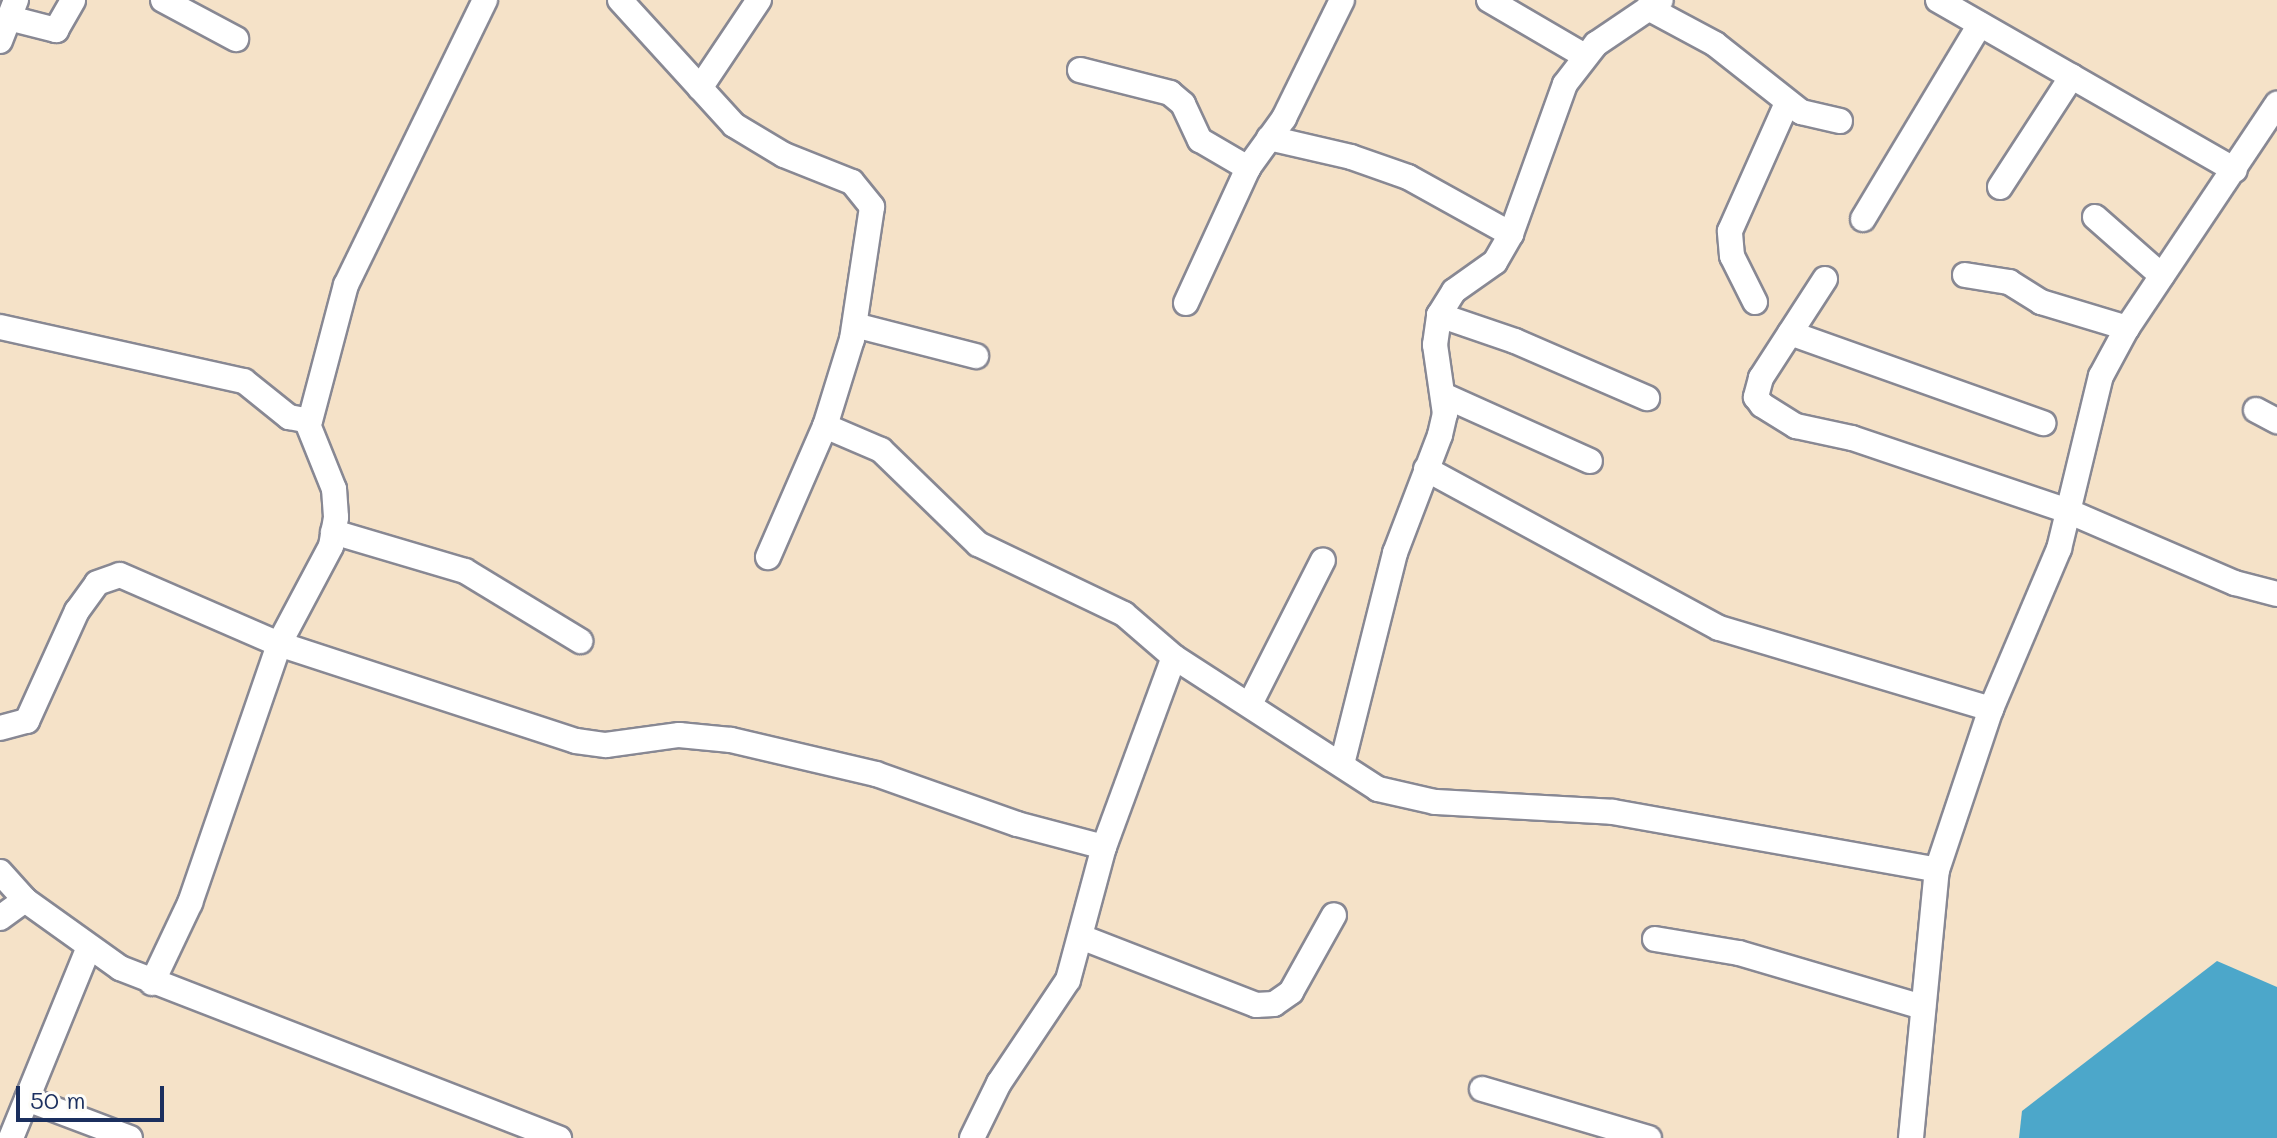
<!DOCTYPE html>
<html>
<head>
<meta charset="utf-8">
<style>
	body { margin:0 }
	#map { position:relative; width:2277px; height:1138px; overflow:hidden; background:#f5e2c8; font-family:Mali,sans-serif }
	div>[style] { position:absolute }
	.water>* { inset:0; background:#4ca7ca }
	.roads { filter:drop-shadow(2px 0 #888893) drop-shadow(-2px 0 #888893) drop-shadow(0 2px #888893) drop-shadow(0 -2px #888893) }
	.minor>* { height:24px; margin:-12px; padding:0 12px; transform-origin:12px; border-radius:12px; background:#fff }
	span { translate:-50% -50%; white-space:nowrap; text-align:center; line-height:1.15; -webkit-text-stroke:6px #fdfcf7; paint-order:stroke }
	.scale { position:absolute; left:16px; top:1086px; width:148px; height:36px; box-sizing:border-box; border:4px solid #1b2f5e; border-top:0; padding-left:10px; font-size:24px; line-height:28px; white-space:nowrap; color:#1b2f5e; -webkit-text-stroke:6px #fdfcf7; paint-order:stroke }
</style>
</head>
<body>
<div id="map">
	<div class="water">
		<div style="clip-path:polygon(2217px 961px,2277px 987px,2277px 1138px,2019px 1138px,2022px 1111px)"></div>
	</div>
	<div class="roads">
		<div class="minor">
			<div style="left:163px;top:0;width:83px;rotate:28.1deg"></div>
			<div style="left:620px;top:0;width:169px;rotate:47.6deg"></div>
			<div style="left:734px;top:125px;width:58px;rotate:31deg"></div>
			<div style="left:784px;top:155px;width:73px;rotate:21.7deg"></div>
			<div style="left:852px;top:182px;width:32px;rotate:51deg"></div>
			<div style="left:872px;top:207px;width:134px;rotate:98.6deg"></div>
			<div style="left:852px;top:339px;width:91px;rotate:107.2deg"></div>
			<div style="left:825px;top:426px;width:143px;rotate:113.5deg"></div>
			<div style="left:1489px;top:0;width:111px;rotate:30.3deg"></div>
			<div style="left:1938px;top:0;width:342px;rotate:29.8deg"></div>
			<div style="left:1648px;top:8px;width:76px;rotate:28.2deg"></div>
			<div style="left:1715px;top:44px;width:110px;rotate:38.3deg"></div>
			<div style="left:1801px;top:112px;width:40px;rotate:13deg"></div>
			<div style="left:9px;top:18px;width:49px;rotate:14.3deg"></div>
			<div style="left:56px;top:30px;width:34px;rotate:-60deg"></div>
			<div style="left:0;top:41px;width:44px;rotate:-68.7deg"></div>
			<div style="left:1080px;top:70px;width:93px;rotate:14.3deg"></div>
			<div style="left:1170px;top:93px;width:17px;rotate:40deg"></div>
			<div style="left:1183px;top:104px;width:40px;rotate:65deg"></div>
			<div style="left:1200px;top:140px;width:56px;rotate:30.3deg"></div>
			<div style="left:700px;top:88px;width:106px;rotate:-56.2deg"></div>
			<div style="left:1269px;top:138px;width:84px;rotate:13deg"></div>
			<div style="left:1351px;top:157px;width:60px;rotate:19.3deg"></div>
			<div style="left:1408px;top:177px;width:118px;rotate:29deg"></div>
			<div style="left:2000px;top:187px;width:132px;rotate:-57deg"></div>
			<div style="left:2095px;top:217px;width:89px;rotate:41.4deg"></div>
			<div style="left:1863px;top:219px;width:227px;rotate:-59deg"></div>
			<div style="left:1965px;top:275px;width:45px;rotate:9deg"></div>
			<div style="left:2009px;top:282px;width:38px;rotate:32deg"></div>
			<div style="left:2041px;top:302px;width:90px;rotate:16.8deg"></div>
			<div style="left:1825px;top:279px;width:118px;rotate:122.9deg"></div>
			<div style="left:1761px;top:378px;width:20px;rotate:105deg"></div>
			<div style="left:1756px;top:397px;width:10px;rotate:53deg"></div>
			<div style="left:1762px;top:405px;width:40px;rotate:32deg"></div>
			<div style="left:1796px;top:426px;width:57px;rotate:12.1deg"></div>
			<div style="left:1852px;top:438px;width:230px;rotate:18.7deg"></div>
			<div style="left:2070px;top:512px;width:180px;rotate:23.3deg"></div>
			<div style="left:2235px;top:583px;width:43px;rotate:14.7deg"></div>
			<div style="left:1755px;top:302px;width:51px;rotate:-116.6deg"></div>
			<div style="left:1732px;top:256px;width:25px;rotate:-95deg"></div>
			<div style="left:1730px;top:231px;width:140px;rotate:-66deg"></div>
			<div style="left:1186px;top:303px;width:149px;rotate:-65.3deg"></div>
			<div style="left:1248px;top:168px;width:62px;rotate:-54.2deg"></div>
			<div style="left:1284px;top:118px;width:131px;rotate:-63.8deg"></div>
			<div style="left:1439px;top:315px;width:80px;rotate:18.9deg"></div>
			<div style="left:1515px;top:341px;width:144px;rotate:23.4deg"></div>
			<div style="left:855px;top:325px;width:125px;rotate:14.4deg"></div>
			<div style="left:0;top:327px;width:250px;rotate:12.5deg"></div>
			<div style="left:244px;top:381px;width:58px;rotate:38.7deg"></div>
			<div style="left:289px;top:417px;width:21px;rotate:11deg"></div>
			<div style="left:310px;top:421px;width:141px;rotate:-75.2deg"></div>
			<div style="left:346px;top:285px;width:317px;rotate:-64deg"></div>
			<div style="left:1790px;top:333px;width:269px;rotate:19.6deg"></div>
			<div style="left:1443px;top:395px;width:161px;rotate:24.2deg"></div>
			<div style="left:2256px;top:410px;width:24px;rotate:28deg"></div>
			<div style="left:825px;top:426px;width:61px;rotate:23.2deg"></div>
			<div style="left:881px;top:450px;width:135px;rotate:44.1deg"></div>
			<div style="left:978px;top:544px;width:162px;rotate:25.6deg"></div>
			<div style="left:1124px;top:614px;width:66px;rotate:40.7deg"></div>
			<div style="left:1174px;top:657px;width:243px;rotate:32.9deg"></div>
			<div style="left:1378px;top:789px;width:58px;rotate:12.8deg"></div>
			<div style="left:1435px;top:802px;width:178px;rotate:3.2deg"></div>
			<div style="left:1613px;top:812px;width:329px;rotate:10.1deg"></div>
			<div style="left:1426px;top:469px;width:333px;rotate:28.5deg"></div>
			<div style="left:1719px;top:628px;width:284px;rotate:16.6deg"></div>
			<div style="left:333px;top:532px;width:138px;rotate:16.5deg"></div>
			<div style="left:465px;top:571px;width:135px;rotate:31.3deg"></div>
			<div style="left:1250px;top:704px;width:161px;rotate:-63.1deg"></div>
			<div style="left:0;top:728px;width:28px;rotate:-15deg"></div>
			<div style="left:27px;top:721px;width:121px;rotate:-65.6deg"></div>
			<div style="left:77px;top:611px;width:34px;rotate:-54deg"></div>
			<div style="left:97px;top:583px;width:24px;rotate:-19deg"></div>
			<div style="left:120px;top:575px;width:173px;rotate:23.5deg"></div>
			<div style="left:279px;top:644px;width:312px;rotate:18.1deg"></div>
			<div style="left:576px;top:741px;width:30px;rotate:8deg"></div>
			<div style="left:606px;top:745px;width:74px;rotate:-7.8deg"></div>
			<div style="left:679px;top:735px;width:52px;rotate:5.5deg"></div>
			<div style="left:731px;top:740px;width:149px;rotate:13.2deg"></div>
			<div style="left:876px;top:774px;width:150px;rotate:19.5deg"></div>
			<div style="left:1017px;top:824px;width:90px;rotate:14.8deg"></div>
			<div style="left:1342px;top:764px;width:218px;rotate:-75.9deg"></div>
			<div style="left:1395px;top:553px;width:126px;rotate:-69.1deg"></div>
			<div style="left:1440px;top:435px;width:22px;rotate:-77deg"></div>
			<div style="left:1445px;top:414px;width:70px;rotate:-98.2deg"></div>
			<div style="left:1435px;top:345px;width:30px;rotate:-82deg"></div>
			<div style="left:1439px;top:315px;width:28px;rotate:-58deg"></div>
			<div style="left:1454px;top:291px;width:50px;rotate:-35.3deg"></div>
			<div style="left:1495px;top:262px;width:32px;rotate:-60deg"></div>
			<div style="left:1511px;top:234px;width:159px;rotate:-70.2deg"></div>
			<div style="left:1565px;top:84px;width:51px;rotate:-52.2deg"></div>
			<div style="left:1596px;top:44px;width:78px;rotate:-34.1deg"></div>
			<div style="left:0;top:872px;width:38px;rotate:48deg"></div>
			<div style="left:25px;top:900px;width:117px;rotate:35.6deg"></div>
			<div style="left:120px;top:968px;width:471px;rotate:21.2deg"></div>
			<div style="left:0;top:918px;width:31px;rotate:-36deg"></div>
			<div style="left:1081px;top:937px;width:188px;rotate:21.2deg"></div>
			<div style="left:1256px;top:1005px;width:18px;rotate:-3deg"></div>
			<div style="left:1274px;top:1004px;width:21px;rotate:-35deg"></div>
			<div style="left:1291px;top:992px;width:88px;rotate:-60.8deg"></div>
			<div style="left:1655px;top:939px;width:85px;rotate:9.5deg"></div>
			<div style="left:1739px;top:953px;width:192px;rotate:16.4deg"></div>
			<div style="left:152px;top:983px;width:89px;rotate:-64.6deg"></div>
			<div style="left:190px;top:903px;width:274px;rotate:-71deg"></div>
			<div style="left:279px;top:644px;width:111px;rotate:-62deg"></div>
			<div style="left:331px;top:546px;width:29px;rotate:-80deg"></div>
			<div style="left:336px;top:517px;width:28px;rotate:-94deg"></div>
			<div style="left:334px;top:489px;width:72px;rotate:-111.9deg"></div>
			<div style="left:1482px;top:1089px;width:174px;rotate:16.4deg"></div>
			<div style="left:27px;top:1099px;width:110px;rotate:20.7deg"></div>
			<div style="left:11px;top:1138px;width:206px;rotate:-67.8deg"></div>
			<div style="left:972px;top:1138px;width:61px;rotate:-63.9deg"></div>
			<div style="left:999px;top:1083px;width:124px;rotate:-56.2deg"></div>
			<div style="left:1068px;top:980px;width:138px;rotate:-74.9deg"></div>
			<div style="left:1104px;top:847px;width:202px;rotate:-69.8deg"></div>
			<div style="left:1911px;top:1138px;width:269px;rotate:-84.5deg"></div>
			<div style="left:1937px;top:870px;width:170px;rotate:-71.5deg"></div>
			<div style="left:1991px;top:709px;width:174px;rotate:-67deg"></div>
			<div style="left:2059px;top:549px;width:178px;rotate:-76.4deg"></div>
			<div style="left:2101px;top:376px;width:55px;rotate:-61.6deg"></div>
			<div style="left:2127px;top:328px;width:270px;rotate:-56.2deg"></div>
		</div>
	</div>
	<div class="scale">50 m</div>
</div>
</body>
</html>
